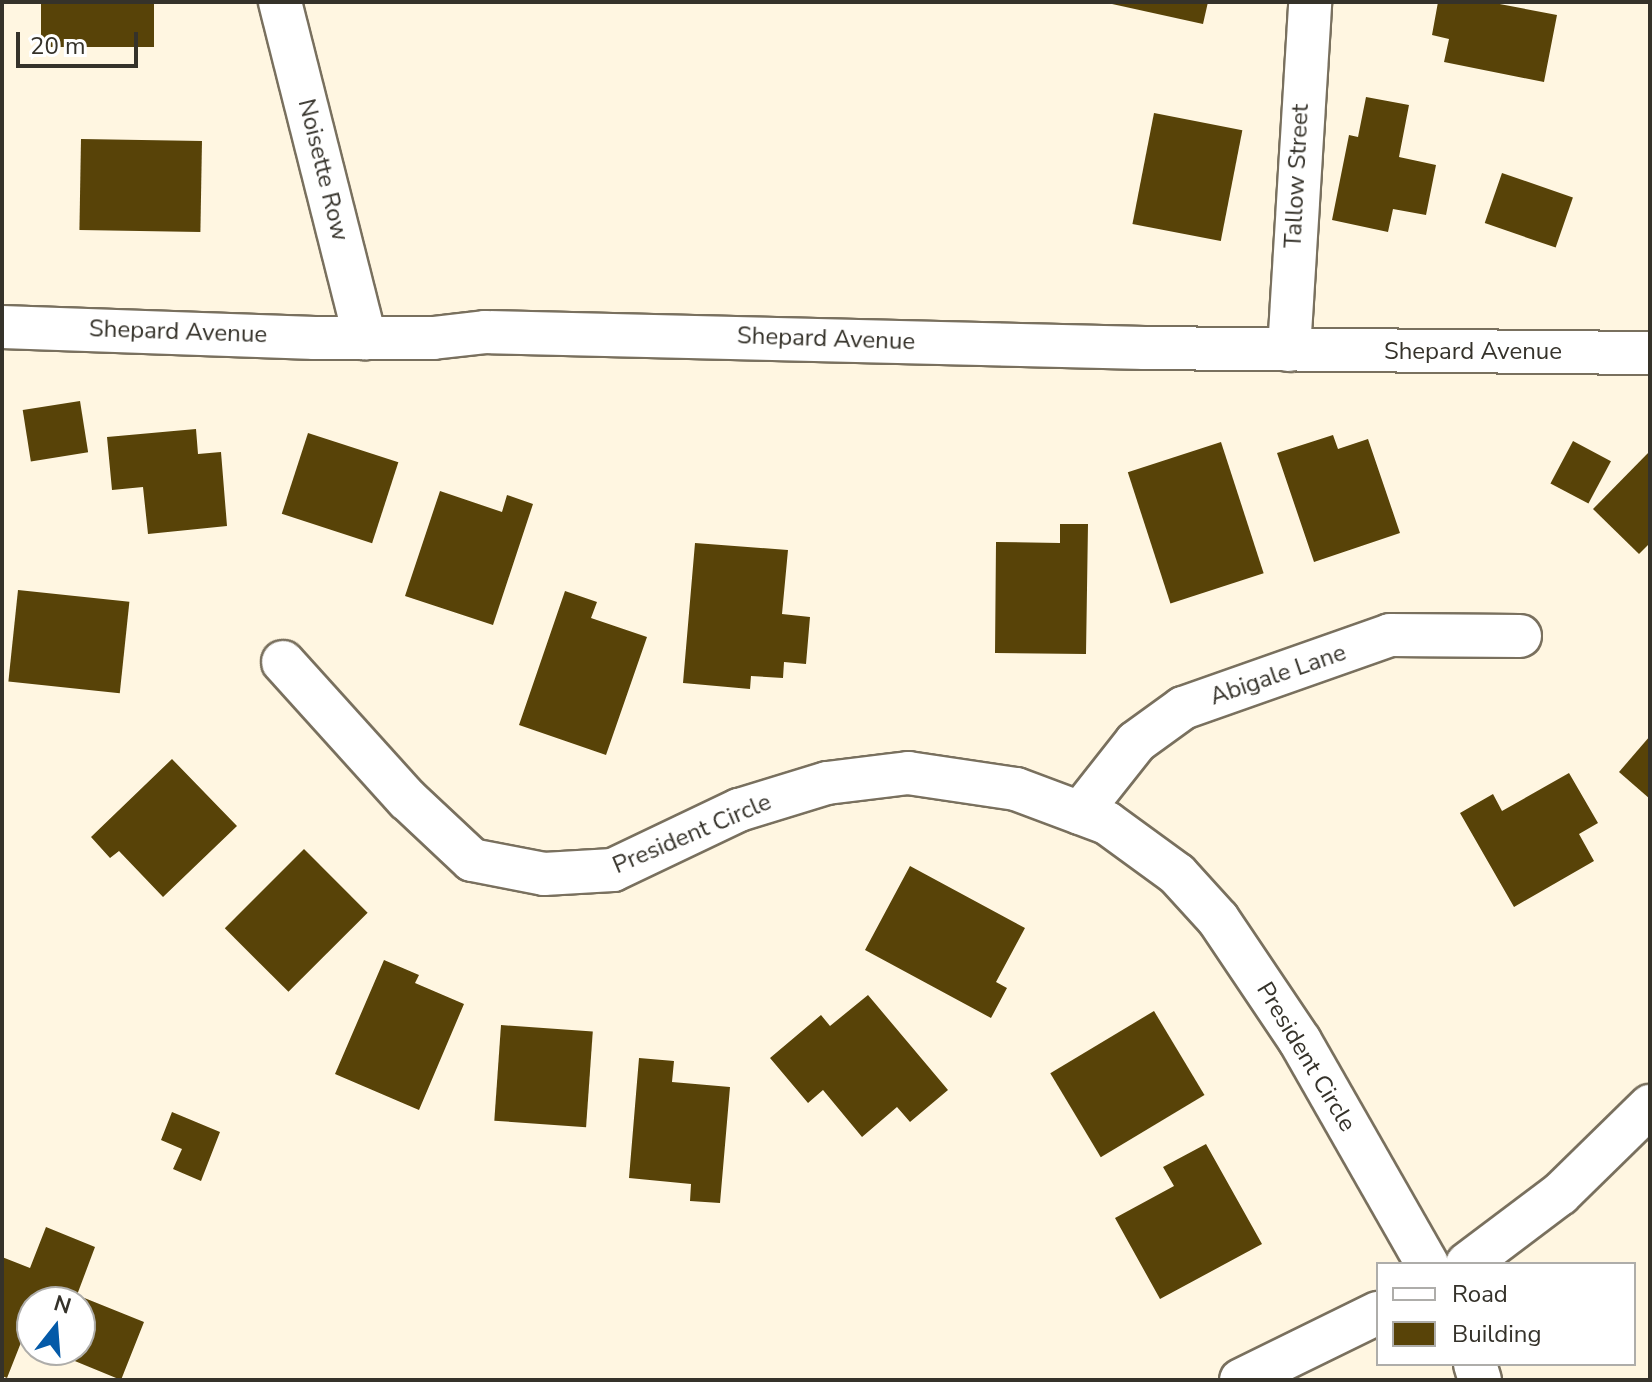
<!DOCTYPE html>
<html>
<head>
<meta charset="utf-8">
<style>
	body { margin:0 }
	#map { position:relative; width:1652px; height:1382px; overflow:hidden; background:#fff6e1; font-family:"Nunito Sans",sans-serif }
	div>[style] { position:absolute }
	.building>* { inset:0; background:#584308; transform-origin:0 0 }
	.roads { filter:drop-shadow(2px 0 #79705e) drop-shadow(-2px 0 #79705e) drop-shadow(0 2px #79705e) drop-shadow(0 -2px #79705e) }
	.minor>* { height:42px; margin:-21px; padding:0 21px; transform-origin:21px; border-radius:21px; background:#fff }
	span { translate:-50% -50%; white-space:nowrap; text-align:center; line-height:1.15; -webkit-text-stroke:8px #fff; paint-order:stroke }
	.street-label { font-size:24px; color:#35322a }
	.frame { position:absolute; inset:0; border:4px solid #35322a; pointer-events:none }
	.legend { position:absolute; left:1376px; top:1262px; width:260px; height:104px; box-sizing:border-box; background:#fff; border:2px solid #aeadaa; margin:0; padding:10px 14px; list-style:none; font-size:24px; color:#35322a }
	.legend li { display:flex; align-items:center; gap:16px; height:40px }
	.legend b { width:40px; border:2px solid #aeadaa }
	.north { position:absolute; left:16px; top:1286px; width:80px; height:80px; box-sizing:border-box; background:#fff; border:2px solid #aeadaa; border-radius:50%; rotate:17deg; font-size:22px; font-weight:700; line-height:32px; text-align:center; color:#35322a }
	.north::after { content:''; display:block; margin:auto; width:28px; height:36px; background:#045aa8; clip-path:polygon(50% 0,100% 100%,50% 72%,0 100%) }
	.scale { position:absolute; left:16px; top:32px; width:122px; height:36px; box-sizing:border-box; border:4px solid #35322a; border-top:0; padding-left:10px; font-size:24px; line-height:28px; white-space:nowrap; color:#35322a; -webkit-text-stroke:6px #fff; paint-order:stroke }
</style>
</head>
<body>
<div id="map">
	<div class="building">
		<div style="left:41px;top:2px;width:113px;height:45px"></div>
		<div style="clip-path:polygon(1103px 2px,1208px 2px,1203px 24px)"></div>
		<div style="clip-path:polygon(1438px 2px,1489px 2px,1557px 15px,1544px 82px,1444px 62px,1449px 39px,1432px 35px)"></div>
		<div style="clip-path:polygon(1366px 97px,1409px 105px,1399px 157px,1436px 165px,1426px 215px,1393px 209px,1388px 232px,1332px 220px,1349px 135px,1358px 137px)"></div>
		<div style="left:1154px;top:113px;width:90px;height:113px;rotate:11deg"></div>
		<div style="left:81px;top:139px;width:121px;height:91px;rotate:1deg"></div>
		<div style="left:1502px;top:173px;width:75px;height:53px;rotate:19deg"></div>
		<div style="left:80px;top:401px;width:52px;height:58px;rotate:81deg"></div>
		<div style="clip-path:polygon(196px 429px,198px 454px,221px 452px,227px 526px,148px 534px,143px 487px,112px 490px,107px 437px)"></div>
		<div style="left:308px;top:433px;width:95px;height:85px;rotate:18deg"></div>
		<div style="clip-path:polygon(1333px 435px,1338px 449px,1368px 439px,1400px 533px,1314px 562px,1277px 453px)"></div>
		<div style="left:1573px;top:441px;width:43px;height:48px;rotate:28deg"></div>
		<div style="left:1221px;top:442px;width:138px;height:98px;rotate:72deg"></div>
		<div style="clip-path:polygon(1650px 451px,1650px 543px,1639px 554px,1593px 509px)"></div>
		<div style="clip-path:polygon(440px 491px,502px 512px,507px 495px,533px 504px,493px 625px,405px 596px)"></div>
		<div style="clip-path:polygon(1060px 524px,1088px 524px,1086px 654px,995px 653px,996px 542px,1060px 543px)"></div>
		<div style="clip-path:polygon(695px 543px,788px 550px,782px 614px,810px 617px,806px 664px,784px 662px,783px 678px,751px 676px,750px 689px,683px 683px)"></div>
		<div style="left:18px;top:590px;width:112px;height:92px;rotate:6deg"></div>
		<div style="clip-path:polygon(565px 591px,597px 602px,591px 618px,647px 637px,606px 755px,519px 725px)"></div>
		<div style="clip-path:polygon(1650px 736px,1650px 799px,1619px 772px)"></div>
		<div style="clip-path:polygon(172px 759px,237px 826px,163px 897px,119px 851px,110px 858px,91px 837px)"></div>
		<div style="clip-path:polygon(1569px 773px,1598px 823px,1579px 834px,1594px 861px,1514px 907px,1460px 813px,1493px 794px,1502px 811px)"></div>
		<div style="left:304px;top:849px;width:90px;height:112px;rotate:45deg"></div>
		<div style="clip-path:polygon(910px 866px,1025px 928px,996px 982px,1007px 988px,991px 1018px,865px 950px)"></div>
		<div style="clip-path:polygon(384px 960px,419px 975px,415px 983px,464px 1004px,419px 1110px,335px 1074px)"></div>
		<div style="clip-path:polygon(868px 995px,948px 1090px,910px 1122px,897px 1107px,862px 1137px,823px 1090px,808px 1103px,770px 1058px,821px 1015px,830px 1026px)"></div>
		<div style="left:1154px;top:1011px;width:98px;height:121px;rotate:59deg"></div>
		<div style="left:501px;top:1025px;width:92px;height:96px;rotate:4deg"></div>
		<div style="clip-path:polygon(639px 1058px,674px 1061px,672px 1082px,730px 1087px,720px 1203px,690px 1201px,691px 1184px,629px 1178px)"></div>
		<div style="clip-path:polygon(172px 1112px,220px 1132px,201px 1181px,173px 1169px,182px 1149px,161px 1140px)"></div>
		<div style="clip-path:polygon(1206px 1144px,1262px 1244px,1160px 1299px,1115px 1218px,1174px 1186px,1163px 1167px)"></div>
		<div style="clip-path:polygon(46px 1227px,95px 1247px,77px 1295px,144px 1322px,121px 1380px,48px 1350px,80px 1350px,80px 1302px,32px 1302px,32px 1344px,22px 1340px,7px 1378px,2px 1376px,2px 1257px,30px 1268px)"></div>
	</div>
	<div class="roads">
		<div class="minor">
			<div style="left:280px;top:2px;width:347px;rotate:75.8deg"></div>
			<div style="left:2px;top:327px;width:313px;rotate:2deg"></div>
			<div style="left:315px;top:338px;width:118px"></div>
			<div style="left:433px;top:338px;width:52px;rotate:-6.6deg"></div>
			<div style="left:485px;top:332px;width:660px;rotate:1.39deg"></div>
			<div style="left:1145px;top:348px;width:505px;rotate:0.57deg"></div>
			<div style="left:1289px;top:350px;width:349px;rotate:-86.5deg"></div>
			<div style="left:283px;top:662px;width:185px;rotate:47.9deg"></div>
			<div style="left:407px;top:799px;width:89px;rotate:43.2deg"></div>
			<div style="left:472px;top:860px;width:73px;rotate:11deg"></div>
			<div style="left:544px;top:874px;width:69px;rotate:-3.3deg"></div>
			<div style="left:613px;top:870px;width:140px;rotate:-25.5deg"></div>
			<div style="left:739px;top:810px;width:92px;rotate:-17.1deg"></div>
			<div style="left:827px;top:783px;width:82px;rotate:-7deg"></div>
			<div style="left:908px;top:773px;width:109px;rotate:8.4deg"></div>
			<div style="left:1016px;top:789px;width:97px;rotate:20.5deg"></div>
			<div style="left:1107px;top:823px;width:87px;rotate:36.1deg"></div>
			<div style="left:1177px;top:874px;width:61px;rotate:47.7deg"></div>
			<div style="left:1218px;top:919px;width:147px;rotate:56.1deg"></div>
			<div style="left:1300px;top:1041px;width:257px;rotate:60.3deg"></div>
			<div style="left:1080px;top:813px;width:90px;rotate:-51.7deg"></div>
			<div style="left:1136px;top:742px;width:58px;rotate:-35.9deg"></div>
			<div style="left:1183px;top:708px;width:219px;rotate:-19.4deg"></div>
			<div style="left:1390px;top:635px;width:130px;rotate:0.4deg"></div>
			<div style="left:1467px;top:1264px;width:116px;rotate:-37deg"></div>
			<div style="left:1560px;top:1194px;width:126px;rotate:-44.4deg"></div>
			<div style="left:1475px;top:1364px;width:17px;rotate:73deg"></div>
			<div style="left:1241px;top:1380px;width:153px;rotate:-26.1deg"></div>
		</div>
	</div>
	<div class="street-label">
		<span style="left:323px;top:170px;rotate:76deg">Noisette Row</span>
		<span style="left:1297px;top:176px;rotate:-87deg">Tallow Street</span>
		<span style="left:178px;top:332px;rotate:2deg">Shepard Avenue</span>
		<span style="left:826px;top:339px;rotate:2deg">Shepard Avenue</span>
		<span style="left:1473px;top:352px">Shepard Avenue</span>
		<span style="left:1278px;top:675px;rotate:-19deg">Abigale Lane</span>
		<span style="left:692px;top:834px;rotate:-23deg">President Circle</span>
		<span style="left:1306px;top:1057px;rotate:59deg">President Circle</span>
	</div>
	<div class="frame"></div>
	<ul class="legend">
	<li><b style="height:10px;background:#fff"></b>Road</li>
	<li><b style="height:22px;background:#584308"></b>Building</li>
	</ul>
	<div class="north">N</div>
	<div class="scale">20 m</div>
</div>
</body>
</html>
